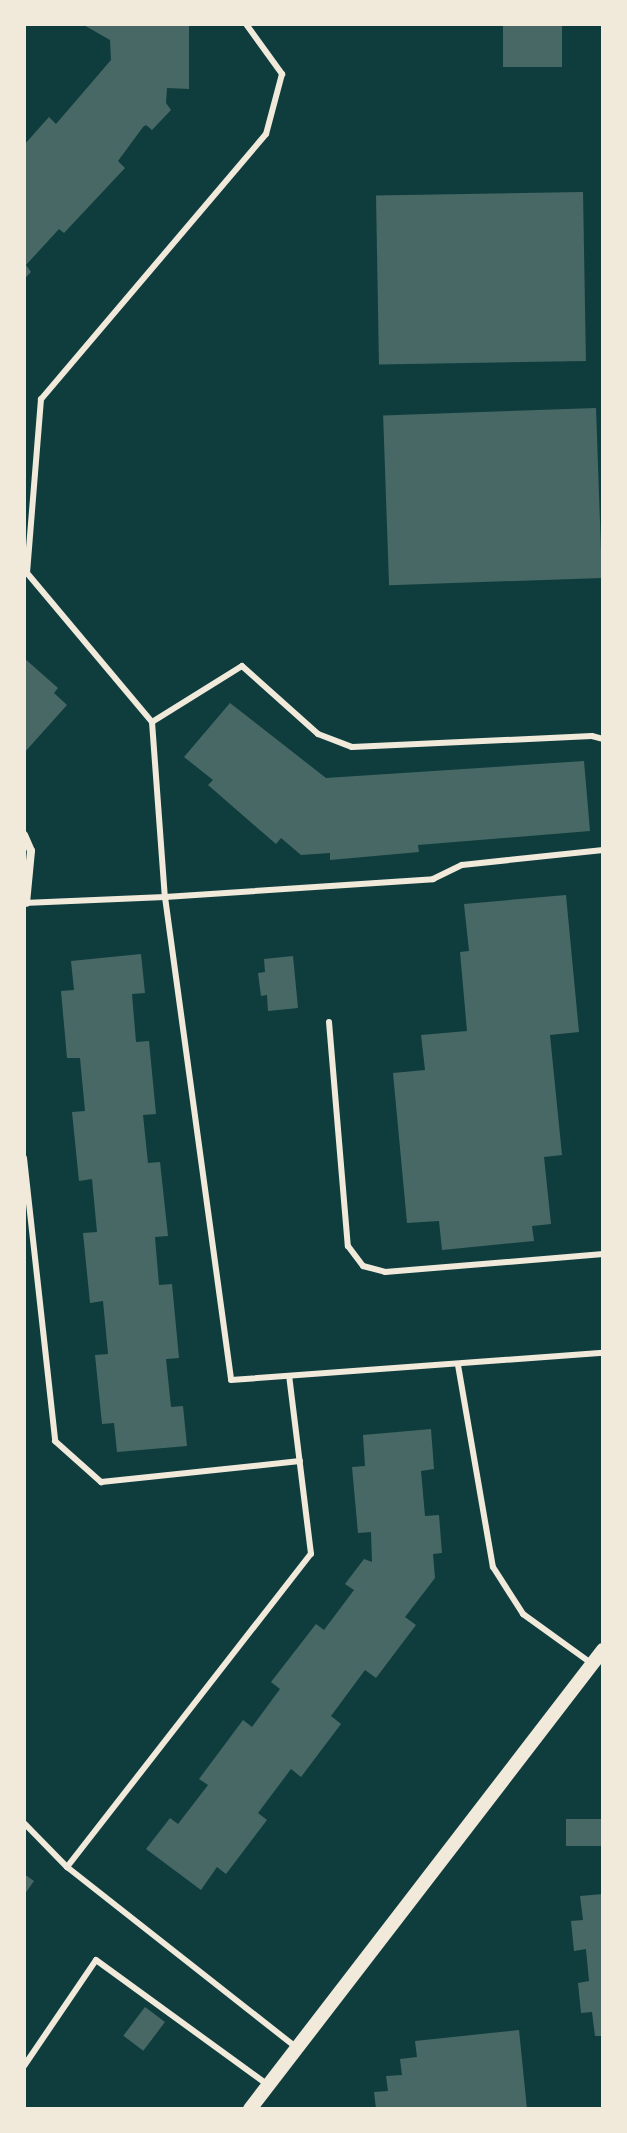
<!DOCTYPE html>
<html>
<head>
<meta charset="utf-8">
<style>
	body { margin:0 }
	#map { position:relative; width:627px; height:2133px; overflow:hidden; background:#0f3d3e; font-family:Rubik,sans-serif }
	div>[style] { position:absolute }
	.building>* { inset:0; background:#486865; transform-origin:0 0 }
	.service>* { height:6px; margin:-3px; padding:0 3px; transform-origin:3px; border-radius:3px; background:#f1e9da }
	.minor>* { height:8px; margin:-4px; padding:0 4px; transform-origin:4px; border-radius:4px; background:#f1e9da }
	.tertiary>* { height:14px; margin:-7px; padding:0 7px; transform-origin:7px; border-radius:7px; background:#f1e9da }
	span { translate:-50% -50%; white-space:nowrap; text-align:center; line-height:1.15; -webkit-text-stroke:7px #f1e9da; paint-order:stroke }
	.frame { position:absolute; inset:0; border:26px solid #f1e9da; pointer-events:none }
</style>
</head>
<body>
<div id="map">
	<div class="building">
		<div style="clip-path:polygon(82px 24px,189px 24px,189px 89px,167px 88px,166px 103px,171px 110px,152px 130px,146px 125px,143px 127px,118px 161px,125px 168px,64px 233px,59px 229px,26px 265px,31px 272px,24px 279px,24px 145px,49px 117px,56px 124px,111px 60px,110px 40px)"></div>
		<div style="left:503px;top:24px;width:59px;height:43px"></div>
		<div style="left:583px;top:192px;width:169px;height:207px;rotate:89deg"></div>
		<div style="left:596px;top:408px;width:170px;height:213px;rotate:88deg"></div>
		<div style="clip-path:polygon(24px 658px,58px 688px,54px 693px,67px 705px,24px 753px)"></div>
		<div style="clip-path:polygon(230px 703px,326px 778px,584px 761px,590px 831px,418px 845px,419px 852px,330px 860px,330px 853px,301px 855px,281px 838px,276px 844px,208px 785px,213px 780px,184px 757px)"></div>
		<div style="clip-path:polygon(566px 895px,579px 1032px,550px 1035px,562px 1155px,544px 1157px,551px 1224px,532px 1226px,534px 1241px,442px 1250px,439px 1221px,407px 1223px,393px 1073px,425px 1070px,421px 1035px,467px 1031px,460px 952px,469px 951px,464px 904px)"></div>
		<div style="clip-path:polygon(141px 954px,145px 993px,132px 994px,136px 1042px,149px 1041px,156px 1114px,143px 1115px,148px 1163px,160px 1162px,168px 1236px,155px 1237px,159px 1285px,172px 1284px,179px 1358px,166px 1359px,171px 1407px,183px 1406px,187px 1446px,117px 1452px,114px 1423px,102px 1424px,95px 1355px,108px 1354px,103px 1301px,90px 1303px,83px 1233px,97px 1232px,92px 1179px,79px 1181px,72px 1112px,85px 1111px,80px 1058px,67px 1058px,61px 991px,74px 990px,71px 961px)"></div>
		<div style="clip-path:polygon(293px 956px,298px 1008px,268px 1011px,267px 995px,261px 996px,258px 973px,265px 972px,264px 959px)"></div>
		<div style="clip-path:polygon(431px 1429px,434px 1469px,421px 1471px,425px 1516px,439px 1515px,442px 1553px,433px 1554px,435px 1578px,405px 1617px,416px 1625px,376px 1678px,365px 1670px,331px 1716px,341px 1724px,301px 1777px,291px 1769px,258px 1813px,267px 1820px,226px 1874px,217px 1867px,201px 1890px,146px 1849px,170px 1818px,178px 1824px,208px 1785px,199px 1779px,243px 1720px,252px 1727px,280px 1689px,271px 1682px,316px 1624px,324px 1630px,354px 1590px,345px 1584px,364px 1559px,372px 1562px,371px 1532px,358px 1533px,352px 1467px,365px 1466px,363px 1435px)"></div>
		<div style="left:603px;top:1819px;width:27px;height:37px;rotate:90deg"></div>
		<div style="clip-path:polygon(24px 1874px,34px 1881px,24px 1895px)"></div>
		<div style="clip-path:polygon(603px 1894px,603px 2036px,595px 2036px,592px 2012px,581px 2013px,578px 1983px,589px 1981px,586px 1949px,574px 1951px,571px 1921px,583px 1920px,580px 1896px)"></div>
		<div style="left:145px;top:2007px;width:25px;height:36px;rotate:37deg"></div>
		<div style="clip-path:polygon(519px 2030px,527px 2109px,376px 2109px,374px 2092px,388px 2091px,386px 2076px,402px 2075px,400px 2059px,417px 2057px,415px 2041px)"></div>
	</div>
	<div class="service">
		<div style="left:246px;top:24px;width:62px;rotate:54.2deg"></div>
		<div style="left:282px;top:74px;width:62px;rotate:104.9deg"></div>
		<div style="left:266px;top:134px;width:348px;rotate:130.3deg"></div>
		<div style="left:41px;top:399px;width:175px;rotate:94.6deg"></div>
		<div style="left:27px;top:573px;width:194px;rotate:50deg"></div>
		<div style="left:152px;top:722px;width:175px;rotate:85.8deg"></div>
		<div style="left:165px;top:897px;width:487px;rotate:82.2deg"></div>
		<div style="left:231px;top:1380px;width:373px;rotate:-4.2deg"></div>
		<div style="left:152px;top:722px;width:106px;rotate:-31.9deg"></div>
		<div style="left:242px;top:666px;width:102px;rotate:41.8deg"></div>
		<div style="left:318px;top:734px;width:36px;rotate:21deg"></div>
		<div style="left:352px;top:747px;width:240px;rotate:-2.6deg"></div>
		<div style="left:592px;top:736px;width:11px;rotate:15deg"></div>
		<div style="left:24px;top:903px;width:141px;rotate:-2.4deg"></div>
		<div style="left:165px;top:897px;width:269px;rotate:-3.8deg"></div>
		<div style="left:433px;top:879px;width:32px;rotate:-26deg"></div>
		<div style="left:462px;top:865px;width:142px;rotate:-6.1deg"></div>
		<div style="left:329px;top:1022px;width:225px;rotate:85.2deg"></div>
		<div style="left:348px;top:1246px;width:25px;rotate:53deg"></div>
		<div style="left:363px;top:1266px;width:23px;rotate:15deg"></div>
		<div style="left:385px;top:1272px;width:219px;rotate:-4.7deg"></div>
		<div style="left:24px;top:1158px;width:285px;rotate:83.7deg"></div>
		<div style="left:55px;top:1441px;width:62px;rotate:41.7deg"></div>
		<div style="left:101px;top:1482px;width:200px;rotate:-6deg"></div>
		<div style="left:458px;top:1365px;width:205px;rotate:80.2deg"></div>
		<div style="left:493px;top:1567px;width:56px;rotate:57.4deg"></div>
		<div style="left:523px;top:1614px;width:84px;rotate:35.8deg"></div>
		<div style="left:24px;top:1823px;width:62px;rotate:45.7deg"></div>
		<div style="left:67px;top:1867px;width:291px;rotate:38.2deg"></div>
		<div style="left:67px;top:1867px;width:397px;rotate:-52.1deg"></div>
		<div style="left:311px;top:1554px;width:179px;rotate:-97deg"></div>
		<div style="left:24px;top:2066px;width:128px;rotate:-55.8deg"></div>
		<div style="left:96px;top:1960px;width:213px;rotate:36deg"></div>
	</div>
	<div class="minor">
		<div style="left:24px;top:835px;width:17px;rotate:66deg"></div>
		<div style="left:31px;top:851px;width:52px;rotate:95.5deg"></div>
	</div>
	<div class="tertiary">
		<div style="left:250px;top:2109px;width:579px;rotate:-52.44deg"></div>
	</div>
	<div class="frame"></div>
</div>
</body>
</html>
